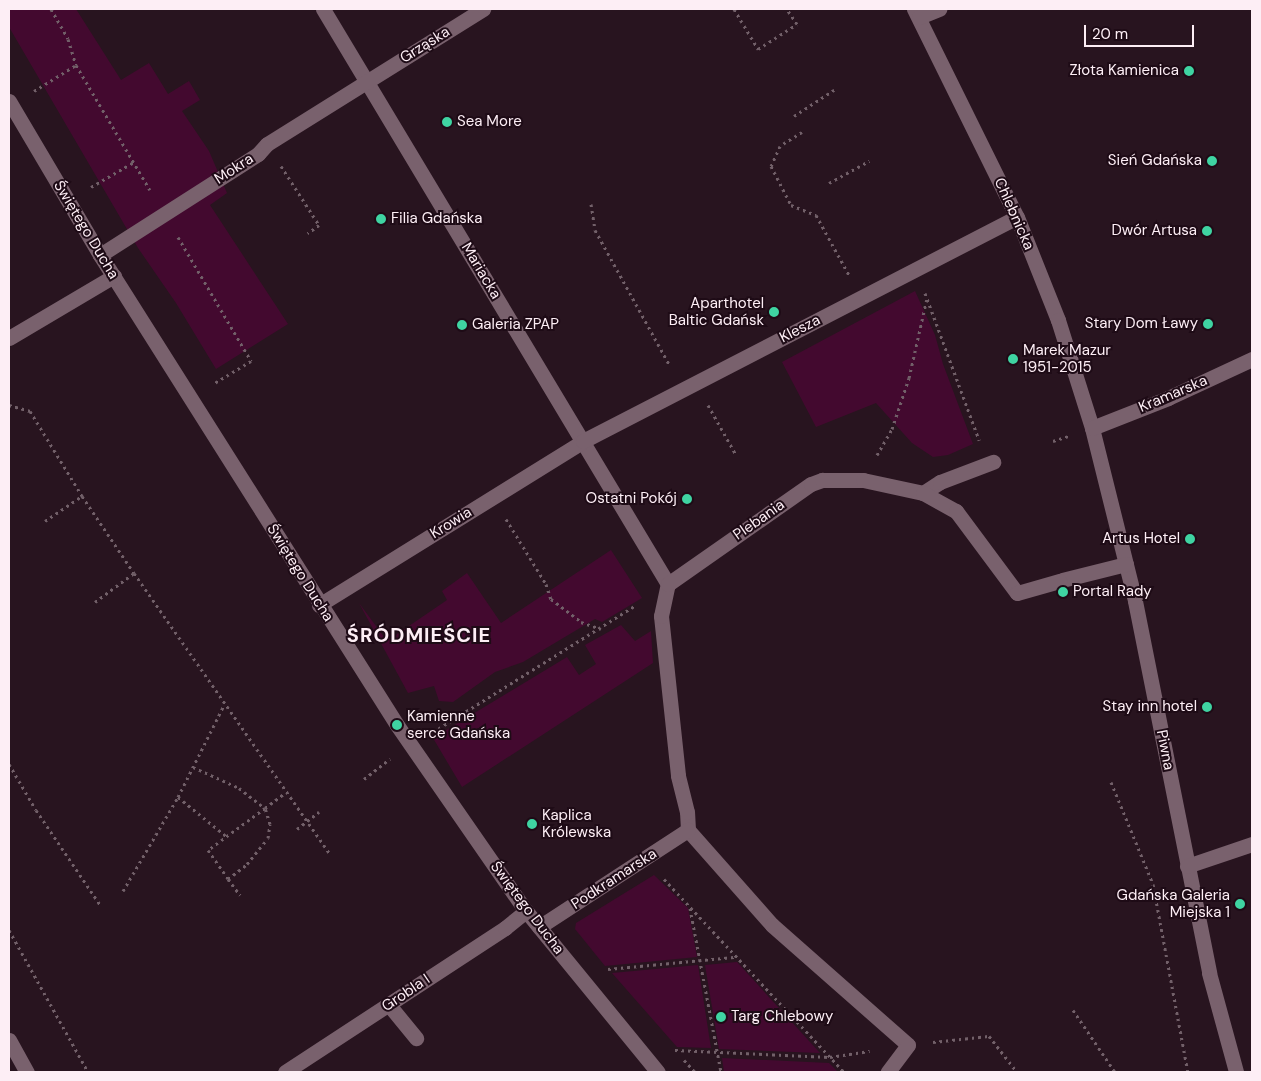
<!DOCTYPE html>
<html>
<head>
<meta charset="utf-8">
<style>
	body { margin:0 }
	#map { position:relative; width:1261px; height:1081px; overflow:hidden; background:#28141f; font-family:"DM Sans",sans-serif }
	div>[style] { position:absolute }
	.green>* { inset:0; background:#43092f }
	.path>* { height:3px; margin-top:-1.5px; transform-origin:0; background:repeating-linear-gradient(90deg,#726069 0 2.5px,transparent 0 6.5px) }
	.minor>* { height:15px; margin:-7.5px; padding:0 7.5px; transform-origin:7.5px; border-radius:7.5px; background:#79616d }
	.dots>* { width:14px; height:14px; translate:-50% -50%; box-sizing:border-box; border:2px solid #1e0b16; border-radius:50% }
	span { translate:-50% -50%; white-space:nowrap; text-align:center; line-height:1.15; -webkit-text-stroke:4px #1e0b16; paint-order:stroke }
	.street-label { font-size:15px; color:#fdeef5 }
	.poi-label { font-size:15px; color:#fdeef5 }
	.right { translate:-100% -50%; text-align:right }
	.left { translate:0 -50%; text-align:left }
	.district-label { font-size:20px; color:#fdeef5; font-weight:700; letter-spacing:1px }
	.frame { position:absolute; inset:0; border:10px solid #fdeef5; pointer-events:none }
	.scale { position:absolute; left:1084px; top:25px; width:110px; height:22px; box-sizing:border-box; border:2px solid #fdeef5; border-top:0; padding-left:6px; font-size:15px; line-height:18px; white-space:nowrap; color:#fdeef5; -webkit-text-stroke:4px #1e0b16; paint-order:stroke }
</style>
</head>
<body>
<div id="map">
	<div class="green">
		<div style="clip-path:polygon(9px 9px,76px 9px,121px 80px,149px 63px,168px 94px,189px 81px,200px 100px,182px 111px,209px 151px,227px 193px,210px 205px,288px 324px,216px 369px,176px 303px,138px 248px,9px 27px)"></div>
		<div style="clip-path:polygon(915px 291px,935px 335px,943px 364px,973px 444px,948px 455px,933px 457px,912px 443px,876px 403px,816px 427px,782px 362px)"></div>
		<div style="clip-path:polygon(611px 550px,642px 598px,602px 622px,595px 619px,523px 662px,495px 672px,453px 702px,439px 701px,434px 686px,408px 693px,359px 603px,387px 641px,447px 600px,442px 591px,467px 573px,501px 623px)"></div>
		<div style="clip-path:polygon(621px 625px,635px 641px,651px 631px,653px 663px,462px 787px,433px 738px,567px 657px,579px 675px,596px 664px,585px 645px)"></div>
		<div style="clip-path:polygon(654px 875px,688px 908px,697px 957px,605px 966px,575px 929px,576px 923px)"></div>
		<div style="clip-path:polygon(737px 962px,820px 1053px,719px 1049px,705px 965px)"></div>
		<div style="clip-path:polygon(698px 965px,711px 1048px,677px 1047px,612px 973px)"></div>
		<div style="clip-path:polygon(722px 1058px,829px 1063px,838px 1072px,724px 1072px)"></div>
	</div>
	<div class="path">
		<div style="left:51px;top:9px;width:34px;rotate:60deg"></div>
		<div style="left:68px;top:39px;width:27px;rotate:73deg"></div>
		<div style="left:76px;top:65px;width:145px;rotate:59.4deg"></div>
		<div style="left:734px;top:9px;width:47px;rotate:59deg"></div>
		<div style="left:758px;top:49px;width:46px;rotate:-32.7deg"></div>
		<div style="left:797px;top:24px;width:18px;rotate:-124deg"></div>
		<div style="left:34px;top:91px;width:49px;rotate:-31.8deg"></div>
		<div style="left:794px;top:116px;width:48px;rotate:-33deg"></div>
		<div style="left:802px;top:132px;width:26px;rotate:148deg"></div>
		<div style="left:780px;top:146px;width:22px;rotate:114deg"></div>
		<div style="left:771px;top:166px;width:44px;rotate:62.9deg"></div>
		<div style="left:791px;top:205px;width:27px;rotate:22deg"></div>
		<div style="left:816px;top:215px;width:68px;rotate:61.2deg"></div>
		<div style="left:281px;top:166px;width:70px;rotate:57.2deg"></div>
		<div style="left:319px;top:225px;width:14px;rotate:144deg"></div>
		<div style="left:829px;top:183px;width:46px;rotate:-28.8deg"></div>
		<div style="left:91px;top:187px;width:50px;rotate:-30.2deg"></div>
		<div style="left:591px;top:204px;width:26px;rotate:81deg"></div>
		<div style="left:595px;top:230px;width:155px;rotate:61.1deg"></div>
		<div style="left:178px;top:237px;width:144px;rotate:59.5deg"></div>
		<div style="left:251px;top:361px;width:44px;rotate:148.8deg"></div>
		<div style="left:925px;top:293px;width:157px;rotate:69.8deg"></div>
		<div style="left:9px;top:405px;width:22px;rotate:16deg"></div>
		<div style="left:30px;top:411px;width:100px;rotate:58.5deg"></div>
		<div style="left:82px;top:496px;width:93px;rotate:56deg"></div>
		<div style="left:134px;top:573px;width:343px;rotate:55.1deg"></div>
		<div style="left:708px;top:405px;width:55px;rotate:60.6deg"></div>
		<div style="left:1053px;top:441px;width:16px;rotate:-18deg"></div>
		<div style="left:877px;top:455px;width:30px;rotate:-60deg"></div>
		<div style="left:892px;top:429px;width:54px;rotate:-71.6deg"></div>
		<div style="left:909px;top:378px;width:82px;rotate:-77.3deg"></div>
		<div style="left:506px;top:519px;width:76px;rotate:58.4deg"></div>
		<div style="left:546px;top:584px;width:16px;rotate:72deg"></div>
		<div style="left:551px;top:599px;width:38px;rotate:37deg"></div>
		<div style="left:581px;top:622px;width:21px;rotate:19deg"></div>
		<div style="left:45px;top:521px;width:45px;rotate:-34deg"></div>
		<div style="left:95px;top:602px;width:49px;rotate:-36.6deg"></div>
		<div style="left:433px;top:732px;width:239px;rotate:-32deg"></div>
		<div style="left:9px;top:764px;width:53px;rotate:59.6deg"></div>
		<div style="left:36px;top:810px;width:116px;rotate:55.9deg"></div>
		<div style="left:193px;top:767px;width:51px;rotate:24.5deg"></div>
		<div style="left:239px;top:788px;width:33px;rotate:38deg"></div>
		<div style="left:265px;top:808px;width:25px;rotate:-37deg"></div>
		<div style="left:364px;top:779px;width:33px;rotate:-38deg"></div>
		<div style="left:1111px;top:782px;width:110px;rotate:67.6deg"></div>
		<div style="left:1153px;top:884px;width:191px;rotate:79.5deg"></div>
		<div style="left:178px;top:797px;width:62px;rotate:39.1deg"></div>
		<div style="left:297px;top:829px;width:28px;rotate:-38deg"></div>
		<div style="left:228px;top:879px;width:24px;rotate:-38deg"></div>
		<div style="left:247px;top:864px;width:33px;rotate:-51deg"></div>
		<div style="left:268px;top:838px;width:14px;rotate:-82deg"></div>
		<div style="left:270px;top:824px;width:17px;rotate:-107deg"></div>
		<div style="left:265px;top:808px;width:71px;rotate:143.6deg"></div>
		<div style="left:208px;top:850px;width:35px;rotate:55deg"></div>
		<div style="left:228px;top:879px;width:20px;rotate:53deg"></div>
		<div style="left:664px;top:879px;width:264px;rotate:47deg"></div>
		<div style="left:123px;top:891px;width:109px;rotate:-59.7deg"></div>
		<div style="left:178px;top:797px;width:103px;rotate:-63.4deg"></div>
		<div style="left:690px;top:908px;width:167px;rotate:79.3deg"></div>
		<div style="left:9px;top:930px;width:162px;rotate:60.9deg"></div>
		<div style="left:608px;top:969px;width:129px;rotate:-5.4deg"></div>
		<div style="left:1073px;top:1010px;width:75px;rotate:55.9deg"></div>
		<div style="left:933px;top:1042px;width:56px;rotate:-6.1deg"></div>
		<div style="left:989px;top:1036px;width:46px;rotate:52.1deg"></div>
		<div style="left:675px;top:1050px;width:155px;rotate:2.6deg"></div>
		<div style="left:830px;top:1057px;width:40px;rotate:-8.5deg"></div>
		<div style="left:684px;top:1060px;width:16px;rotate:47deg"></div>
	</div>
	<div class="minor">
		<div style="left:323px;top:9px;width:671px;rotate:59.04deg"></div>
		<div style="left:914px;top:9px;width:232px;rotate:63.7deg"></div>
		<div style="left:1017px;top:217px;width:111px;rotate:68.3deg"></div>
		<div style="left:1058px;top:320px;width:113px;rotate:72.5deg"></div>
		<div style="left:1092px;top:428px;width:178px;rotate:76deg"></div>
		<div style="left:1135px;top:601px;width:379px;rotate:78.7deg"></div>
		<div style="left:1209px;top:973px;width:103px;rotate:74.7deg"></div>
		<div style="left:919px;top:17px;width:22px;rotate:-22deg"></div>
		<div style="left:9px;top:101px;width:179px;rotate:59.4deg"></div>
		<div style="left:100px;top:255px;width:556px;rotate:57.71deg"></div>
		<div style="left:397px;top:725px;width:226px;rotate:55.3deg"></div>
		<div style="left:526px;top:911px;width:208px;rotate:50.7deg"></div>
		<div style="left:100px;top:255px;width:188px;rotate:-32.6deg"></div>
		<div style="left:258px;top:154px;width:13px;rotate:-48deg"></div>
		<div style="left:267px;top:144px;width:255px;rotate:-32deg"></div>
		<div style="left:9px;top:338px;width:122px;rotate:-30.6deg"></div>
		<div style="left:1092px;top:428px;width:82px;rotate:-21.5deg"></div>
		<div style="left:1168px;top:398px;width:93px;rotate:-24.9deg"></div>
		<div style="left:923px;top:493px;width:20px;rotate:-33deg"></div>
		<div style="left:940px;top:482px;width:57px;rotate:-20.7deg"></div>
		<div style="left:1062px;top:580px;width:66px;rotate:-14deg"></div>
		<div style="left:319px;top:605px;width:311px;rotate:-31.8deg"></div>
		<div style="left:583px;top:441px;width:488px;rotate:-27.3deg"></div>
		<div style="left:688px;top:830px;width:18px;rotate:-93deg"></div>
		<div style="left:687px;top:812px;width:38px;rotate:-104deg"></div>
		<div style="left:678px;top:775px;width:160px;rotate:-96.1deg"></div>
		<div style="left:661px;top:616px;width:33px;rotate:-78deg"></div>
		<div style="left:668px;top:584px;width:174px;rotate:-35deg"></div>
		<div style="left:811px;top:484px;width:12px;rotate:-20deg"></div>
		<div style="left:822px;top:480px;width:41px"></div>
		<div style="left:863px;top:480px;width:61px;rotate:12.2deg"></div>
		<div style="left:923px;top:493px;width:38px;rotate:29deg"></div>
		<div style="left:956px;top:511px;width:102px;rotate:53.4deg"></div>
		<div style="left:1017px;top:593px;width:44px;rotate:-15.9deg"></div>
		<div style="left:688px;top:830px;width:127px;rotate:48.5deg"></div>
		<div style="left:772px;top:925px;width:181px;rotate:41.4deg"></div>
		<div style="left:908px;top:1045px;width:34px;rotate:127deg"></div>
		<div style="left:1187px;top:866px;width:69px;rotate:-18.7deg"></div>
		<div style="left:539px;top:927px;width:178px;rotate:-33.1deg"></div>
		<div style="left:389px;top:1005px;width:43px;rotate:50.7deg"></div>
		<div style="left:9px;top:1040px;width:37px;rotate:61deg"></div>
		<div style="left:285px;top:1072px;width:263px;rotate:-33.2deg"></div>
		<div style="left:505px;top:928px;width:27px;rotate:-39deg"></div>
	</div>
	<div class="dots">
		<div style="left:1189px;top:71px;background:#3fd4a2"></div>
		<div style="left:447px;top:122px;background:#3fd4a2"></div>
		<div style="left:1212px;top:161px;background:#3fd4a2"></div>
		<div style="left:381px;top:219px;background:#3fd4a2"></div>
		<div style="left:1207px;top:231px;background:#3fd4a2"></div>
		<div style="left:774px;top:312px;background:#3fd4a2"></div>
		<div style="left:1208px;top:324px;background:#3fd4a2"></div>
		<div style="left:462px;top:325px;background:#3fd4a2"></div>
		<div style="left:1013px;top:359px;background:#3fd4a2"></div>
		<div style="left:687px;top:499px;background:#3fd4a2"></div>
		<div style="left:1190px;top:539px;background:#3fd4a2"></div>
		<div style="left:1063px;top:592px;background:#3fd4a2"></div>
		<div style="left:1207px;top:707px;background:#3fd4a2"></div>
		<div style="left:397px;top:725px;background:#3fd4a2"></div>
		<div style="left:532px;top:824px;background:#3fd4a2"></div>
		<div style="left:1240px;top:904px;background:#3fd4a2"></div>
		<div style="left:721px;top:1017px;background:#3fd4a2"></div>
	</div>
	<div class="street-label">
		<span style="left:425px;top:45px;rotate:-32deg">Grząska</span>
		<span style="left:234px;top:169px;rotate:-33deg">Mokra</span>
		<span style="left:1014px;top:214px;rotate:66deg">Chlebnicka</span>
		<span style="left:86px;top:230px;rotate:59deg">Świętego Ducha</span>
		<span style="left:481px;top:271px;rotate:59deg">Mariacka</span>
		<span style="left:800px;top:329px;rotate:-27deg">Klesza</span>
		<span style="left:1173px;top:394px;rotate:-23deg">Kramarska</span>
		<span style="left:759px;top:520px;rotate:-35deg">Plebania</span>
		<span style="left:451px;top:523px;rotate:-32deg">Krowia</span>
		<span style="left:300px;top:573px;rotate:58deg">Świętego Ducha</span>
		<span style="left:1165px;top:750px;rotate:79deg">Piwna</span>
		<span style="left:614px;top:879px;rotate:-33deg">Podkramarska</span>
		<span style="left:527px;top:908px;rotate:53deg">Świętego Ducha</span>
		<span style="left:406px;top:993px;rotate:-34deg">Grobla I</span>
	</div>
	<div class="poi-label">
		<span class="right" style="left:1179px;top:71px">Złota Kamienica</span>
		<span class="left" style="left:457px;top:122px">Sea More</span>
		<span class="right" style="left:1202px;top:161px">Sień Gdańska</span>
		<span class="left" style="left:391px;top:219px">Filia Gdańska</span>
		<span class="right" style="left:1197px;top:231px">Dwór Artusa</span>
		<span class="right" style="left:764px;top:312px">Aparthotel<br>Baltic Gdańsk</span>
		<span class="right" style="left:1198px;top:324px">Stary Dom Ławy</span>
		<span class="left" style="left:472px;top:325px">Galeria ZPAP</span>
		<span class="left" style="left:1023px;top:359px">Marek Mazur<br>1951-2015</span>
		<span class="right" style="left:677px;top:499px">Ostatni Pokój</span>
		<span class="right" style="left:1180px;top:539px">Artus Hotel</span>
		<span class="left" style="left:1073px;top:592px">Portal Rady</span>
		<span class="right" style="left:1197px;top:707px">Stay inn hotel</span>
		<span class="left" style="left:407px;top:725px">Kamienne<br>serce Gdańska</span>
		<span class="left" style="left:542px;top:824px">Kaplica<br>Królewska</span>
		<span class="right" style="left:1230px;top:904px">Gdańska Galeria<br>Miejska 1</span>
		<span class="left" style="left:731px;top:1017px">Targ Chlebowy</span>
	</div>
	<div class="district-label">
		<span style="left:419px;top:635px">ŚRÓDMIEŚCIE</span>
	</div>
	<div class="frame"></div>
	<div class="scale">20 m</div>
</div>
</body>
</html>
